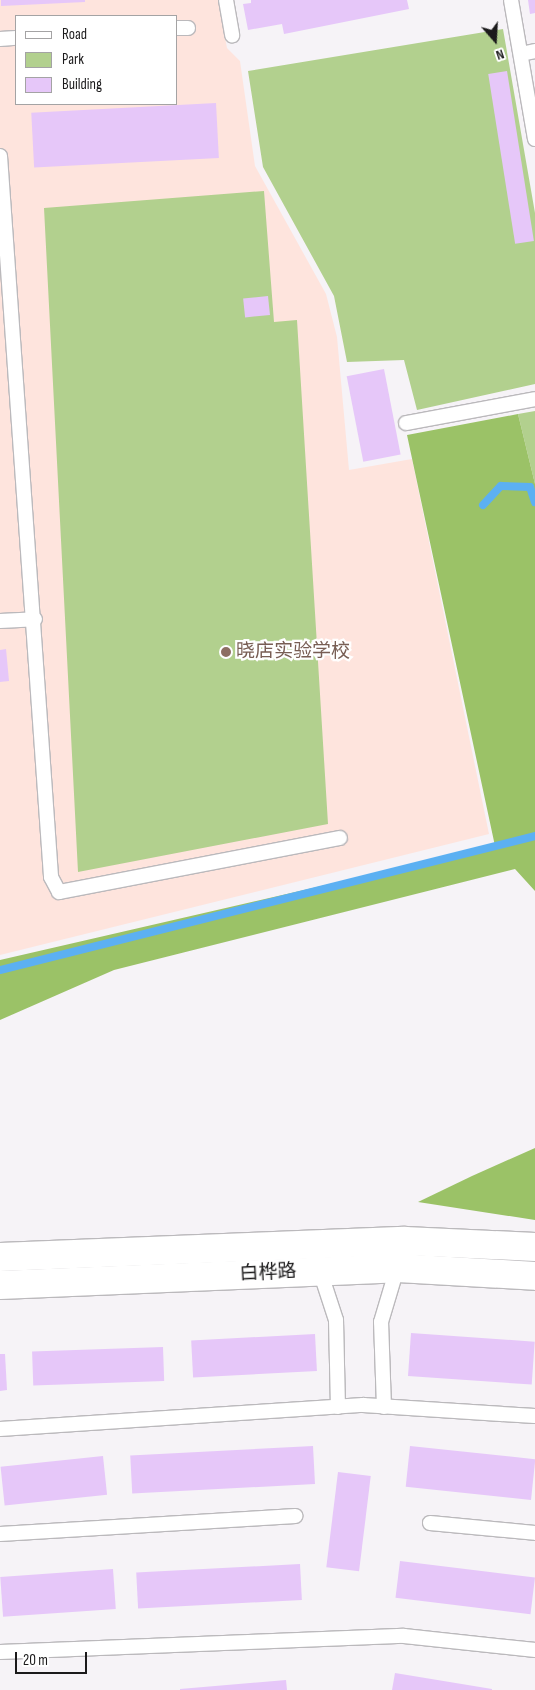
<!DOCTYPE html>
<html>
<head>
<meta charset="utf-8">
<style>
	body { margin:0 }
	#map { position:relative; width:535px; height:1690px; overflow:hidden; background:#f6f3f7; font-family:"Sofia Sans Condensed","Noto Sans SC",sans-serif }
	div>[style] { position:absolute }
	.education>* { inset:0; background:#fee4dd }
	.green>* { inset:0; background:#b2d08e }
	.forest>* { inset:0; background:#9bc267 }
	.stream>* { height:8px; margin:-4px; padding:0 4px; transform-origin:4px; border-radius:4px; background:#5cb0f2 }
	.building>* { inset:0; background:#e6c7f9; transform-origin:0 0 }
	.roads { filter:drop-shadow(1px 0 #bbb9bc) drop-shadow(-1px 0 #bbb9bc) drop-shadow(0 1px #bbb9bc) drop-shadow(0 -1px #bbb9bc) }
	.lane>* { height:14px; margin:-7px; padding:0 7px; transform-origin:7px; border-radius:7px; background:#fff }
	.secondary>* { height:28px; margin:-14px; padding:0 14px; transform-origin:14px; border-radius:14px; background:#fff }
	.dots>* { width:14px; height:14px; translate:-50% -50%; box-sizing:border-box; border:2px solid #fff; border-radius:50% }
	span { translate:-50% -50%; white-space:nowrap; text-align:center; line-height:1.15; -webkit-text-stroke:4.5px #fff; paint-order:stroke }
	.education-label { font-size:19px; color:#785e54 }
	.left { translate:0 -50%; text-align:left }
	.street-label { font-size:19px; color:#1b1a1b }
	.legend { position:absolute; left:15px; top:15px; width:162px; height:90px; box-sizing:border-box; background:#fff; border:1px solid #a4a3a4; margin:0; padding:6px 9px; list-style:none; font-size:15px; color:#1b1a1b }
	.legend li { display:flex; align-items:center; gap:10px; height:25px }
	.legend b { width:25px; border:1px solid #a4a3a4 }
	.north { position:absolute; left:470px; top:15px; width:50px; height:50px; -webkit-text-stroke:4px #fff; paint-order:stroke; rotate:161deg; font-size:14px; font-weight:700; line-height:20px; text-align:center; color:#1b1a1b }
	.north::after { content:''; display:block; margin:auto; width:18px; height:22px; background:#1b1a1b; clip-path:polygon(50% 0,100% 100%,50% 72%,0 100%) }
	.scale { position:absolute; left:15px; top:1652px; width:72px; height:22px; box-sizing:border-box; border:2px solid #1b1a1b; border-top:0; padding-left:6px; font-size:15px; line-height:18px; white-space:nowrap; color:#1b1a1b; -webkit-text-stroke:4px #fff; paint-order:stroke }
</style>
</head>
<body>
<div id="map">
	<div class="education">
		<div style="clip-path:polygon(evenodd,0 0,218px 0,227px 48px,240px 61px,255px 166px,326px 294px,337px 337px,349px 470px,412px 459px,489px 834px,0 955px,0 0,16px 16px,176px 16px,176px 104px,16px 104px,16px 16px)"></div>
	</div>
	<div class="green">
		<div style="clip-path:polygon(503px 29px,535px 213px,535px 384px,417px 410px,404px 360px,347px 362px,334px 296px,263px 167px,248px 71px)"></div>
		<div style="clip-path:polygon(264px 191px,274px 322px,297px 320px,328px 824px,78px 872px,44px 208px)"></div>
		<div style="clip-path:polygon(535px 411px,535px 484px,518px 414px)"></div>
	</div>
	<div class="forest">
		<div style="clip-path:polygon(518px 414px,535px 484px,535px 891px,515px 869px,114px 970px,0 1020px,0 960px,495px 846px,407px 435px)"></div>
		<div style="clip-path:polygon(535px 1148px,535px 1220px,418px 1202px,472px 1176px)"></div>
	</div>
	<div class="stream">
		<div style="left:483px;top:505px;width:26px;rotate:-47deg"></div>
		<div style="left:501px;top:486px;width:29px;rotate:2deg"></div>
		<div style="left:530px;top:487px;width:16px;rotate:72deg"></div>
		<div style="left:0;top:970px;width:552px;rotate:-14.06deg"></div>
	</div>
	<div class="building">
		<div style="clip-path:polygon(1px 0,85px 0,85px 2px,1px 6px)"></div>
		<div style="clip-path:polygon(251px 0,407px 0,409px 9px,284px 34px,282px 24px,248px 30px,243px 4px,251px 3px)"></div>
		<div style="clip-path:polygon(528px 0,535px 0,535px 13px,530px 14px)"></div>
		<div style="left:507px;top:71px;width:172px;height:19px;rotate:81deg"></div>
		<div style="left:216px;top:103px;width:55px;height:185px;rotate:87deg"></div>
		<div style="left:268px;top:296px;width:19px;height:25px;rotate:84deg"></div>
		<div style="left:384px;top:369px;width:87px;height:38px;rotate:79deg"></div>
		<div style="clip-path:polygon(6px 649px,9px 681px,0 682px,0 650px)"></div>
		<div style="left:411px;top:1333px;width:124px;height:43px;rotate:4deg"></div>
		<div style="left:315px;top:1334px;width:37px;height:124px;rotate:87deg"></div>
		<div style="left:163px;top:1347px;width:34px;height:131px;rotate:88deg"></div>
		<div style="clip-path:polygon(0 1354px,5px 1354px,7px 1390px,0 1391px)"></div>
		<div style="left:313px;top:1446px;width:38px;height:183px;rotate:87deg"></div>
		<div style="left:410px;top:1446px;width:126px;height:41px;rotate:6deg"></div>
		<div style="left:103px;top:1456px;width:39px;height:103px;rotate:84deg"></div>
		<div style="left:338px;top:1472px;width:33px;height:96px;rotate:7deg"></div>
		<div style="left:400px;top:1561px;width:136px;height:37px;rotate:7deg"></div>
		<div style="left:300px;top:1564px;width:36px;height:164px;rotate:87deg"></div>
		<div style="left:113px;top:1569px;width:40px;height:113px;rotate:86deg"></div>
		<div style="clip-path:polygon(395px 1673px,492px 1689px,492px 1690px,392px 1690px)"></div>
		<div style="clip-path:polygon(286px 1680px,287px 1690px,180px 1690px,180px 1689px)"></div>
	</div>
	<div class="roads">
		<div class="lane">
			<div style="left:226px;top:0;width:36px;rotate:80deg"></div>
			<div style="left:511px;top:0;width:141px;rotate:80.2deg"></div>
			<div style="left:176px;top:28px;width:12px"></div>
			<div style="left:0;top:39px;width:16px;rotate:-4deg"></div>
			<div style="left:521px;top:54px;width:14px;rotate:-12deg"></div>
			<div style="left:0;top:156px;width:723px;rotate:85.95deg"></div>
			<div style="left:51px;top:877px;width:17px;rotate:62deg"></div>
			<div style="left:59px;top:892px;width:286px;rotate:-10.9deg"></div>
			<div style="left:406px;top:423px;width:131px;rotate:-10.5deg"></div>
			<div style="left:0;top:621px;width:35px;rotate:-3deg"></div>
			<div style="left:319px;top:1268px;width:55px;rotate:71.9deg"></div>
			<div style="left:336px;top:1320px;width:87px;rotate:88.7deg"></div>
			<div style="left:384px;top:1407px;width:85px;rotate:-92deg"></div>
			<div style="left:381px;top:1322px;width:59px;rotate:-73.4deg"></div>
			<div style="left:0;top:1429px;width:364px;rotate:-3.8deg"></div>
			<div style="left:363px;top:1405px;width:172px;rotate:3.7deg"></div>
			<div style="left:430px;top:1523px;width:105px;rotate:5.4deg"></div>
			<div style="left:0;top:1534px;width:296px;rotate:-3.5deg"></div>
			<div style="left:0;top:1652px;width:404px;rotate:-2.3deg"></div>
			<div style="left:404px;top:1636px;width:132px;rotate:6.1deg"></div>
		</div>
		<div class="secondary">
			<div style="left:0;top:1257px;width:405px;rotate:-2.3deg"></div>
			<div style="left:405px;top:1241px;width:130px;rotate:2.6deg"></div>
			<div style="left:0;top:1285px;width:398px;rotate:-2.4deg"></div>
			<div style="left:398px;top:1268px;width:137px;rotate:3.3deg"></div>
		</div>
	</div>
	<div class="dots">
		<div style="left:226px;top:652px;background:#8d6e63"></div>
	</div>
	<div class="education-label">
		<span class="left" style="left:236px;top:652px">晓店实验学校</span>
	</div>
	<div class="street-label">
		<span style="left:268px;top:1273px;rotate:-3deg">白桦路</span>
	</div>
	<ul class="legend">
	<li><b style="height:6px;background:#fff"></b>Road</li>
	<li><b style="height:14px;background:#b2d08e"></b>Park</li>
	<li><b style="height:14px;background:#e6c7f9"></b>Building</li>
	</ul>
	<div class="north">N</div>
	<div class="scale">20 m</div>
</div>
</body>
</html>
